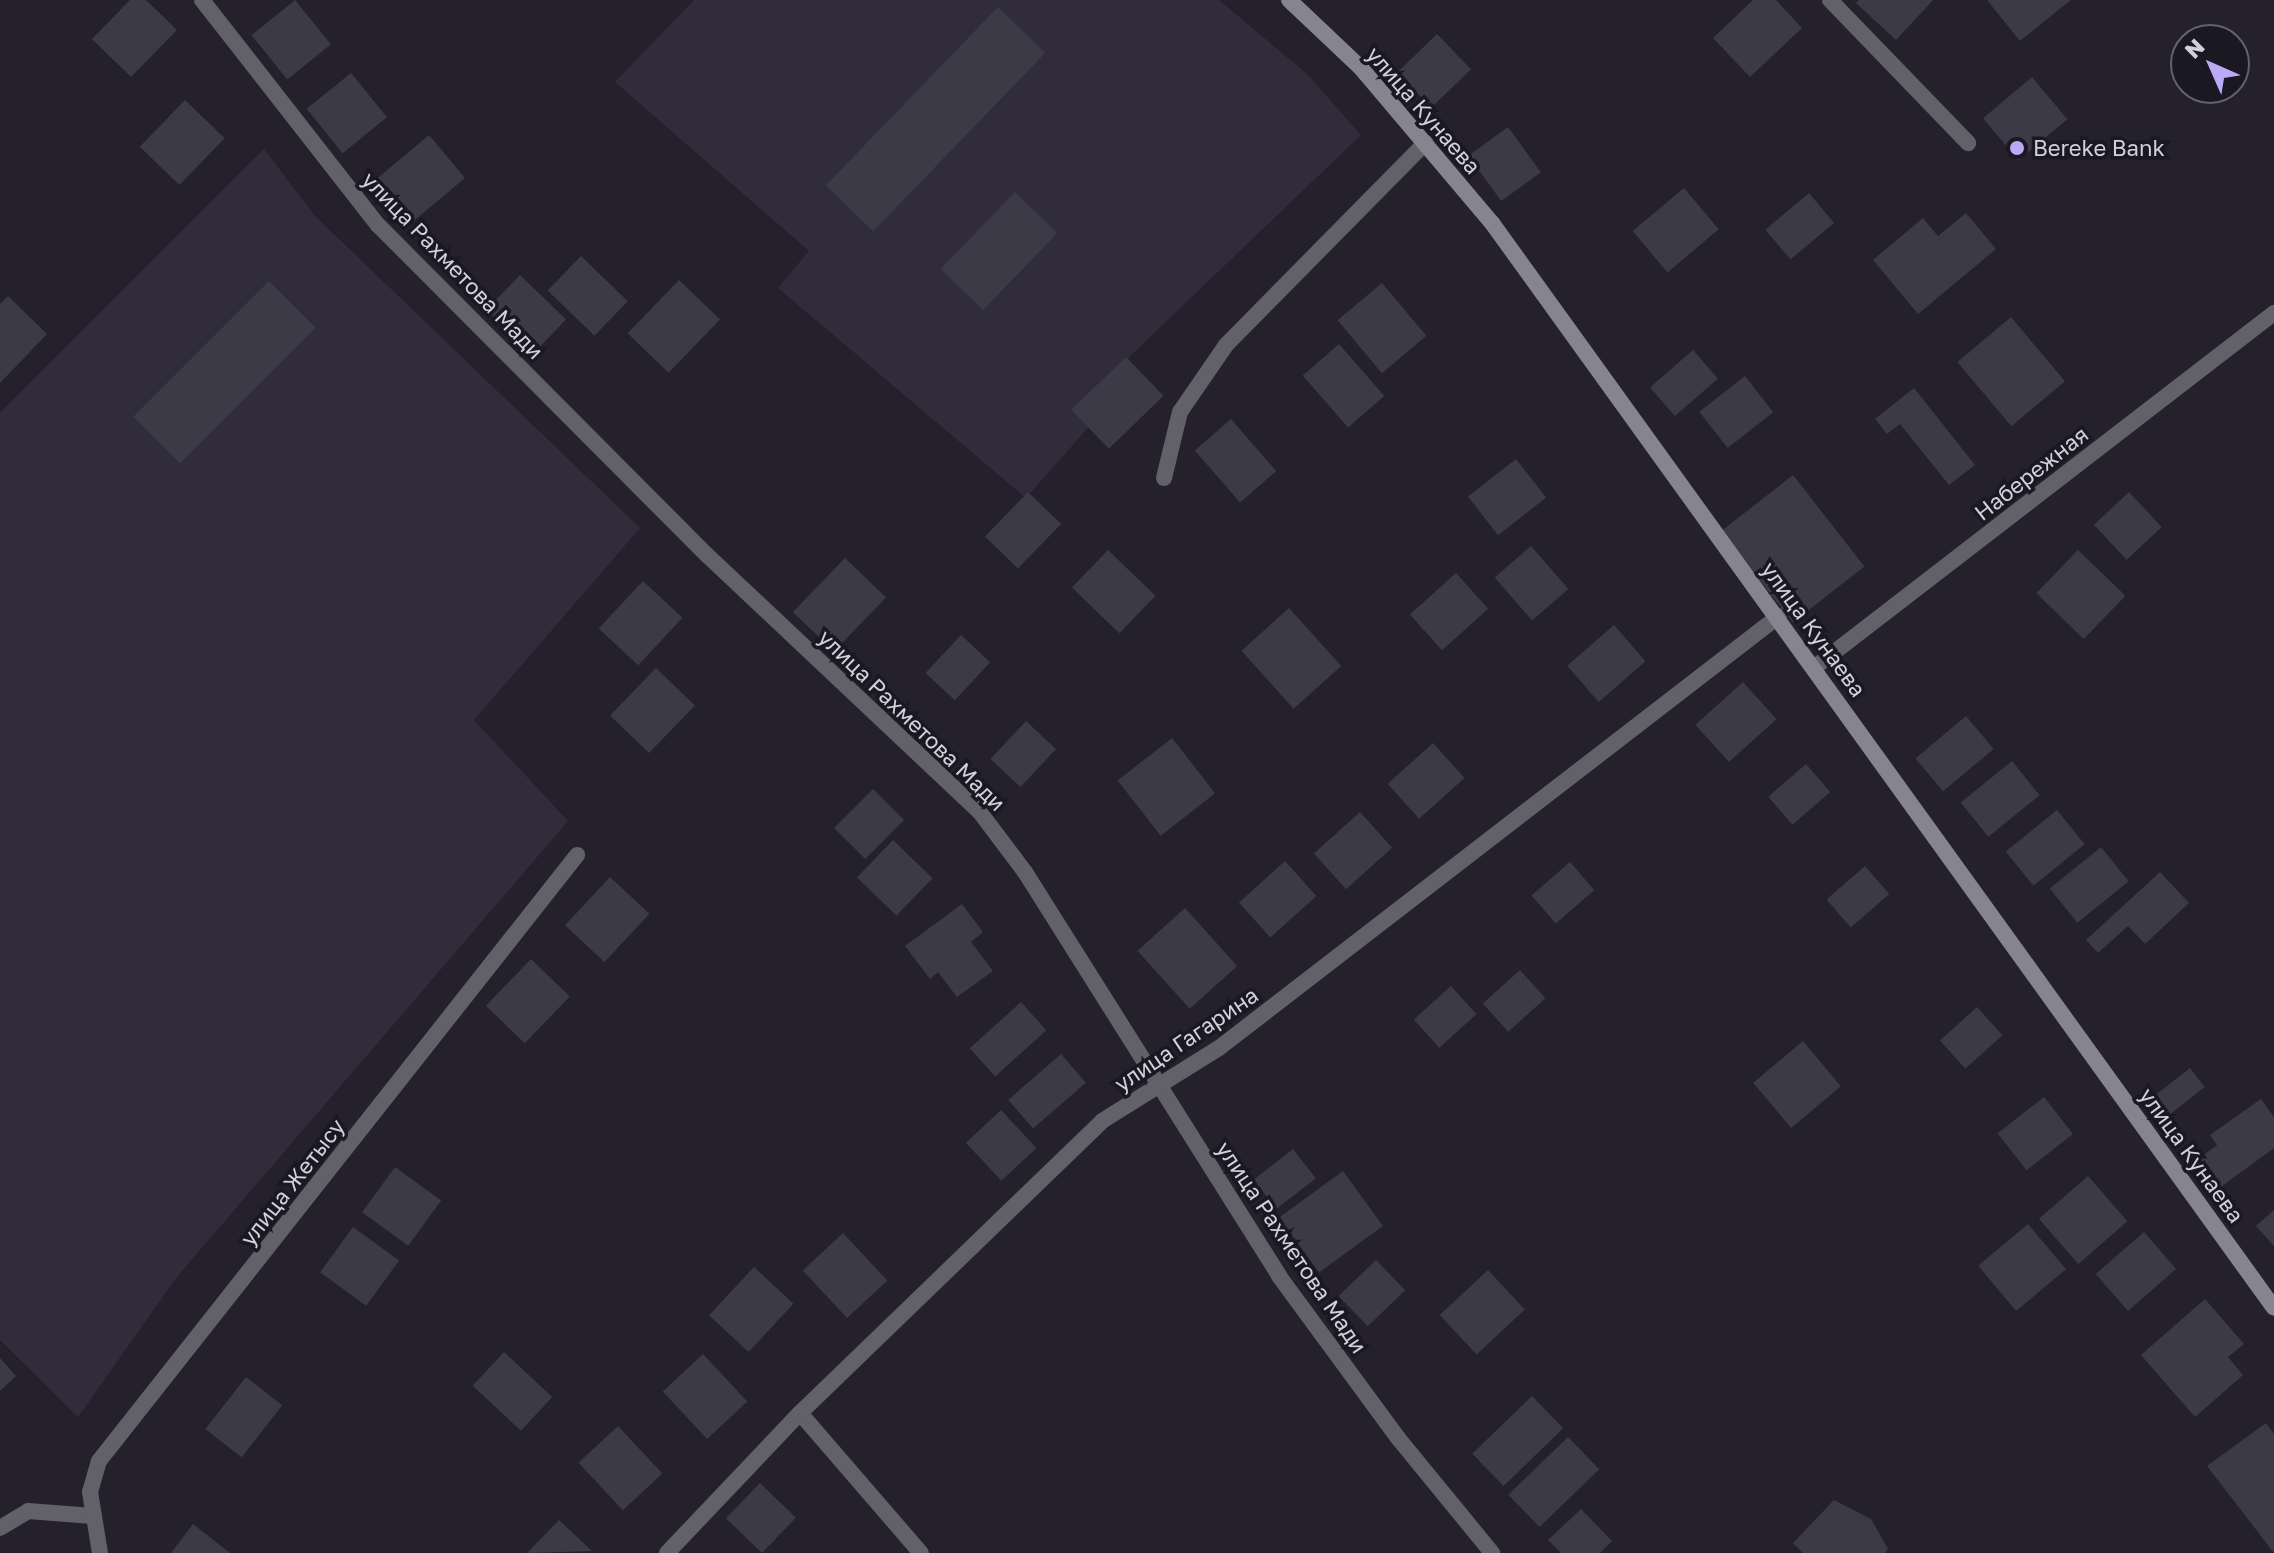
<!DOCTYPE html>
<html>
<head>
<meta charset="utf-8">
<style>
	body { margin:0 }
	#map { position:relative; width:2274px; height:1553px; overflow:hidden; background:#24212d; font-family:"Golos Text",sans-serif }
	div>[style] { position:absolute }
	.built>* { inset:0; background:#302c3c }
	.building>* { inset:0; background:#3c3a46; transform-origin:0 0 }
	.street>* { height:16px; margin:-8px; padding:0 8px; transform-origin:8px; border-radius:8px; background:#626167 }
	.secondary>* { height:16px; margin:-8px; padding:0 8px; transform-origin:8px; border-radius:8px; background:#86848e }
	.dots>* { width:22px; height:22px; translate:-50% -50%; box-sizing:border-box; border:4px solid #1a1823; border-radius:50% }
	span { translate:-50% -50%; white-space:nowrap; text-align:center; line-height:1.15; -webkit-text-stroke:7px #1a1823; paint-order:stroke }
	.street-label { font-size:22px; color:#d2d1d8 }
	.poi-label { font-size:22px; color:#d2d1d8 }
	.left { translate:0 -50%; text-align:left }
	.north { position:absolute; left:2170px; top:24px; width:80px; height:80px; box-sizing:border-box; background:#1a1823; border:2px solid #64626b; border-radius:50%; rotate:315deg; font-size:22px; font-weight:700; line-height:32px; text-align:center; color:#d2d1d8 }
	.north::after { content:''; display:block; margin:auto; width:28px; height:36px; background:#bcaaf6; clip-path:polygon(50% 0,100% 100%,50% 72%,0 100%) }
</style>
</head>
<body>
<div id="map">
	<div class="built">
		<div style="clip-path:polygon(694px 0,1219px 0,1307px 74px,1361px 135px,1083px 401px,1100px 414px,1026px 498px,778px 288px,809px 251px,615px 82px)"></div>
		<div style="clip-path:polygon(264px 149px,315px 216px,640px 528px,474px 720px,568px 821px,176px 1278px,78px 1417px,0 1340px,0 413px)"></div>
	</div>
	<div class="building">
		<div style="clip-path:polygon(130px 0,146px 0,177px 30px,131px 77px,92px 39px)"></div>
		<div style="left:295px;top:0;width:57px;height:56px;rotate:51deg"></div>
		<div style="clip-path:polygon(1753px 0,1776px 0,1802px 28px,1750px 77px,1713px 38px)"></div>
		<div style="clip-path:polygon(1859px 0,1933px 0,1896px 40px,1856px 3px)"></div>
		<div style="clip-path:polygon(1987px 0,2071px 0,2020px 41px)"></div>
		<div style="left:998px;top:7px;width:66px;height:248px;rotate:44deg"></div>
		<div style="left:1437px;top:34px;width:49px;height:55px;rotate:46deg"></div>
		<div style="left:351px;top:73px;width:57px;height:57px;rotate:51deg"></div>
		<div style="left:2032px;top:77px;width:55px;height:64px;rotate:50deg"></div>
		<div style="left:185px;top:100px;width:55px;height:65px;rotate:44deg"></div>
		<div style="left:1508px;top:127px;width:56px;height:49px;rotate:54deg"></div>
		<div style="left:429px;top:135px;width:56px;height:75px;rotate:50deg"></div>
		<div style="left:1684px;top:188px;width:54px;height:67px;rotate:50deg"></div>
		<div style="left:1015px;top:192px;width:59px;height:107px;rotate:44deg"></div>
		<div style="left:1809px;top:193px;width:39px;height:57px;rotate:50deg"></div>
		<div style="clip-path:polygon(1966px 213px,1996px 249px,1918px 314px,1873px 260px,1923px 218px,1938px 236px)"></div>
		<div style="left:581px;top:256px;width:65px;height:48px;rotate:44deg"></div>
		<div style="left:520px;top:275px;width:64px;height:48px;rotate:44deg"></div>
		<div style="left:679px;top:280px;width:57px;height:74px;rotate:44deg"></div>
		<div style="left:269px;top:281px;width:66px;height:192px;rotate:45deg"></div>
		<div style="left:1382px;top:283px;width:69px;height:58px;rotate:50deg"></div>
		<div style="clip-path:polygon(8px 296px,47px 334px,0 383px,0 304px)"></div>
		<div style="left:2011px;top:317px;width:84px;height:70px;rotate:50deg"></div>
		<div style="left:1339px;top:344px;width:69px;height:48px;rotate:49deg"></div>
		<div style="left:1693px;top:350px;width:38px;height:57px;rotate:49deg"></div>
		<div style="left:1126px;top:357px;width:54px;height:76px;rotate:46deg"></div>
		<div style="left:1745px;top:376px;width:46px;height:58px;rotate:52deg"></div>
		<div style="clip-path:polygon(1914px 388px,1975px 465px,1949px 485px,1900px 424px,1887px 434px,1875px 419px)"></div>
		<div style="left:1231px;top:419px;width:69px;height:48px;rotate:49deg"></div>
		<div style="left:1516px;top:459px;width:49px;height:61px;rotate:52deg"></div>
		<div style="left:1793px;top:475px;width:116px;height:91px;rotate:52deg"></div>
		<div style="left:1028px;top:492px;width:46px;height:62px;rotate:44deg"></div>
		<div style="left:2129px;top:492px;width:48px;height:48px;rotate:47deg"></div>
		<div style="left:1531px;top:546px;width:57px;height:48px;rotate:49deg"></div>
		<div style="left:1108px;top:550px;width:66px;height:52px;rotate:44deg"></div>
		<div style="left:2078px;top:550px;width:66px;height:60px;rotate:44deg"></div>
		<div style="left:845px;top:558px;width:57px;height:75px;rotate:44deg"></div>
		<div style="left:1456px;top:573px;width:48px;height:62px;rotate:48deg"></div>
		<div style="left:643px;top:581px;width:54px;height:65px;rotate:43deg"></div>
		<div style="left:1289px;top:608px;width:78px;height:64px;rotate:48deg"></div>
		<div style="left:1614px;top:625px;width:48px;height:62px;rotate:49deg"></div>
		<div style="left:961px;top:635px;width:40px;height:52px;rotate:43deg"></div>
		<div style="left:656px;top:668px;width:54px;height:66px;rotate:44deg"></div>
		<div style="left:1743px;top:682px;width:50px;height:64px;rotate:48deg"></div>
		<div style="left:1966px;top:716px;width:43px;height:66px;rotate:50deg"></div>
		<div style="left:1026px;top:721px;width:41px;height:52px;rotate:43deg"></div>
		<div style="left:1172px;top:738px;width:70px;height:69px;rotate:52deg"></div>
		<div style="left:1433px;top:743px;width:47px;height:61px;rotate:48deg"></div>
		<div style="left:2012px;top:761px;width:44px;height:66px;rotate:51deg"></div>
		<div style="left:1806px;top:764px;width:37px;height:50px;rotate:49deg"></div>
		<div style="left:873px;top:789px;width:44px;height:55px;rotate:45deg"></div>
		<div style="left:2057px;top:810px;width:44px;height:66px;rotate:51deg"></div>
		<div style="left:1360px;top:812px;width:48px;height:62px;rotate:48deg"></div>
		<div style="left:893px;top:840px;width:55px;height:52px;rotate:44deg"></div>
		<div style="left:2101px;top:847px;width:44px;height:66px;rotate:51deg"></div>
		<div style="left:1285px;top:861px;width:47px;height:62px;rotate:48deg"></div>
		<div style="left:1570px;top:862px;width:37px;height:51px;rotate:49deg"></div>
		<div style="left:1865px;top:866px;width:37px;height:51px;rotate:49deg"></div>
		<div style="clip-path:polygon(2160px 872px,2189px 903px,2145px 944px,2128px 926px,2098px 953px,2086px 940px)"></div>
		<div style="left:610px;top:877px;width:54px;height:66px;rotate:43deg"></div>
		<div style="clip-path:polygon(962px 904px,983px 932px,971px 942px,993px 971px,957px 997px,938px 972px,930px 979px,905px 946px)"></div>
		<div style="left:1185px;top:908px;width:78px;height:64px;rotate:48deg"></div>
		<div style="left:531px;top:959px;width:54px;height:65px;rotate:44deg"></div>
		<div style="left:1520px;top:970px;width:38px;height:50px;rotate:48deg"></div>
		<div style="left:1451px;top:986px;width:38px;height:50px;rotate:48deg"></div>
		<div style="left:1021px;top:1002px;width:38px;height:69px;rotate:48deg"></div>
		<div style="left:1977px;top:1007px;width:38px;height:50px;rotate:48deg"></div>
		<div style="left:1803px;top:1041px;width:59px;height:65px;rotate:50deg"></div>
		<div style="left:1061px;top:1054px;width:38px;height:70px;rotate:49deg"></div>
		<div style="left:2190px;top:1068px;width:24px;height:44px;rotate:52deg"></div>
		<div style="left:2044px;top:1097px;width:47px;height:59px;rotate:52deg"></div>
		<div style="clip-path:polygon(2261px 1099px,2274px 1117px,2274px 1148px,2218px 1189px,2197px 1160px,2217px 1145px,2210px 1135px)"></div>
		<div style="left:1001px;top:1110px;width:52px;height:48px;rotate:47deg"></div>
		<div style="left:1293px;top:1149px;width:37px;height:50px;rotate:52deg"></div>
		<div style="left:395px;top:1167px;width:57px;height:56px;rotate:36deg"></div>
		<div style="left:1343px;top:1171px;width:68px;height:79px;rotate:54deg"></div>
		<div style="left:2088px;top:1176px;width:60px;height:65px;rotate:49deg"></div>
		<div style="clip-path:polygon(2274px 1210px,2274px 1246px,2256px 1226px)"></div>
		<div style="left:2028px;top:1224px;width:59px;height:65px;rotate:50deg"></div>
		<div style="left:353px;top:1227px;width:57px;height:56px;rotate:36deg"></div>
		<div style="left:2144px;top:1232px;width:49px;height:64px;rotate:49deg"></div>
		<div style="left:843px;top:1233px;width:65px;height:55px;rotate:47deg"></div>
		<div style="left:1376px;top:1260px;width:42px;height:52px;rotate:46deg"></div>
		<div style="left:754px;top:1267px;width:54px;height:66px;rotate:43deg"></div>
		<div style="left:1488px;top:1270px;width:54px;height:66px;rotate:47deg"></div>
		<div style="clip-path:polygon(2205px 1299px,2244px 1344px,2228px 1357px,2243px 1375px,2195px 1417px,2141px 1355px)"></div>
		<div style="left:504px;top:1352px;width:66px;height:46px;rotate:43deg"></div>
		<div style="left:703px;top:1354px;width:65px;height:55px;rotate:47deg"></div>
		<div style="clip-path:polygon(0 1358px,16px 1376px,0 1391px)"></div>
		<div style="left:246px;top:1377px;width:46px;height:66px;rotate:38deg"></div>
		<div style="left:1532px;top:1396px;width:45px;height:83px;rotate:46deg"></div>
		<div style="clip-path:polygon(2266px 1423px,2274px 1434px,2274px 1553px,2207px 1466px)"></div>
		<div style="left:618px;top:1426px;width:65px;height:54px;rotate:47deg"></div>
		<div style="left:1568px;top:1437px;width:45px;height:83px;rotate:46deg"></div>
		<div style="left:760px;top:1483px;width:50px;height:49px;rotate:44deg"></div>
		<div style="clip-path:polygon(1834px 1500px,1871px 1519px,1888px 1549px,1885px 1553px,1803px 1553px,1793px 1543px)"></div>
		<div style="clip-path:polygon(1581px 1509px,1612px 1541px,1600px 1553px,1561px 1553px,1548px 1540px)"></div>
		<div style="clip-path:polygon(559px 1520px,592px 1551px,527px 1553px)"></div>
		<div style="clip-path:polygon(193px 1524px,230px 1553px,171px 1553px)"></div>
	</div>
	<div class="street">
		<div style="left:202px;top:0;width:286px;rotate:52deg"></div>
		<div style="left:378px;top:225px;width:466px;rotate:45.1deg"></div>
		<div style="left:707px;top:555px;width:374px;rotate:43.3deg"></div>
		<div style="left:979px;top:811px;width:76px;rotate:53deg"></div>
		<div style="left:1025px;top:872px;width:477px;rotate:57.8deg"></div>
		<div style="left:1279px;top:1276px;width:201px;rotate:53.7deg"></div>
		<div style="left:1398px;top:1438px;width:149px;rotate:50.7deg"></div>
		<div style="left:1830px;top:0;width:199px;rotate:46deg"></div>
		<div style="left:1164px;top:478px;width:68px;rotate:-76.4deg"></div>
		<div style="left:1180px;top:412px;width:81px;rotate:-55.5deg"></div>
		<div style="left:1226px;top:345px;width:284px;rotate:-45.4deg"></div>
		<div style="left:1815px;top:667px;width:580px;rotate:-37.64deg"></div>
		<div style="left:800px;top:1413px;width:185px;rotate:49.2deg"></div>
		<div style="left:0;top:1528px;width:33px;rotate:-31deg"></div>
		<div style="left:28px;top:1511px;width:65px;rotate:4.4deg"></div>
		<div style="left:100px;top:1553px;width:62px;rotate:-99.3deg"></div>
		<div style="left:90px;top:1492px;width:32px;rotate:-74deg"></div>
		<div style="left:99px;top:1461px;width:772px;rotate:-51.73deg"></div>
		<div style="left:667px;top:1553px;width:193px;rotate:-46.5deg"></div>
		<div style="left:800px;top:1413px;width:420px;rotate:-44deg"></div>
		<div style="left:1102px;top:1121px;width:138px;rotate:-32deg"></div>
		<div style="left:1219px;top:1048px;width:707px;rotate:-37.65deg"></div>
	</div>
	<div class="secondary">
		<div style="left:1289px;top:0;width:99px;rotate:43.4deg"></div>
		<div style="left:1361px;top:68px;width:203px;rotate:49.8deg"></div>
		<div style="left:1492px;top:223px;width:1337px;rotate:54.22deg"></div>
	</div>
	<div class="dots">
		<div style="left:2017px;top:148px;background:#bcaaf6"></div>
	</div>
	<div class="street-label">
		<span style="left:1424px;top:110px;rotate:49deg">улица Кунаева</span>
		<span style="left:453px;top:265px;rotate:46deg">улица Рахметова Мади</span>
		<span style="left:2031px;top:473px;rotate:-38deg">Набережная</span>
		<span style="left:1814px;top:629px;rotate:54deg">улица Кунаева</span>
		<span style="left:912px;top:720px;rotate:44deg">улица Рахметова Мади</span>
		<span style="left:1186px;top:1039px;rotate:-34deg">улица Гагарина</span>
		<span style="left:2192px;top:1155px;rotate:54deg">улица Кунаева</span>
		<span style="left:292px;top:1182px;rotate:-52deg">улица Жетысу</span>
		<span style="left:1292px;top:1247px;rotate:56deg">улица Рахметова Мади</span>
	</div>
	<div class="poi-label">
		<span class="left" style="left:2033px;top:148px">Bereke Bank</span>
	</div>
	<div class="north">N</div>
</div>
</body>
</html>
